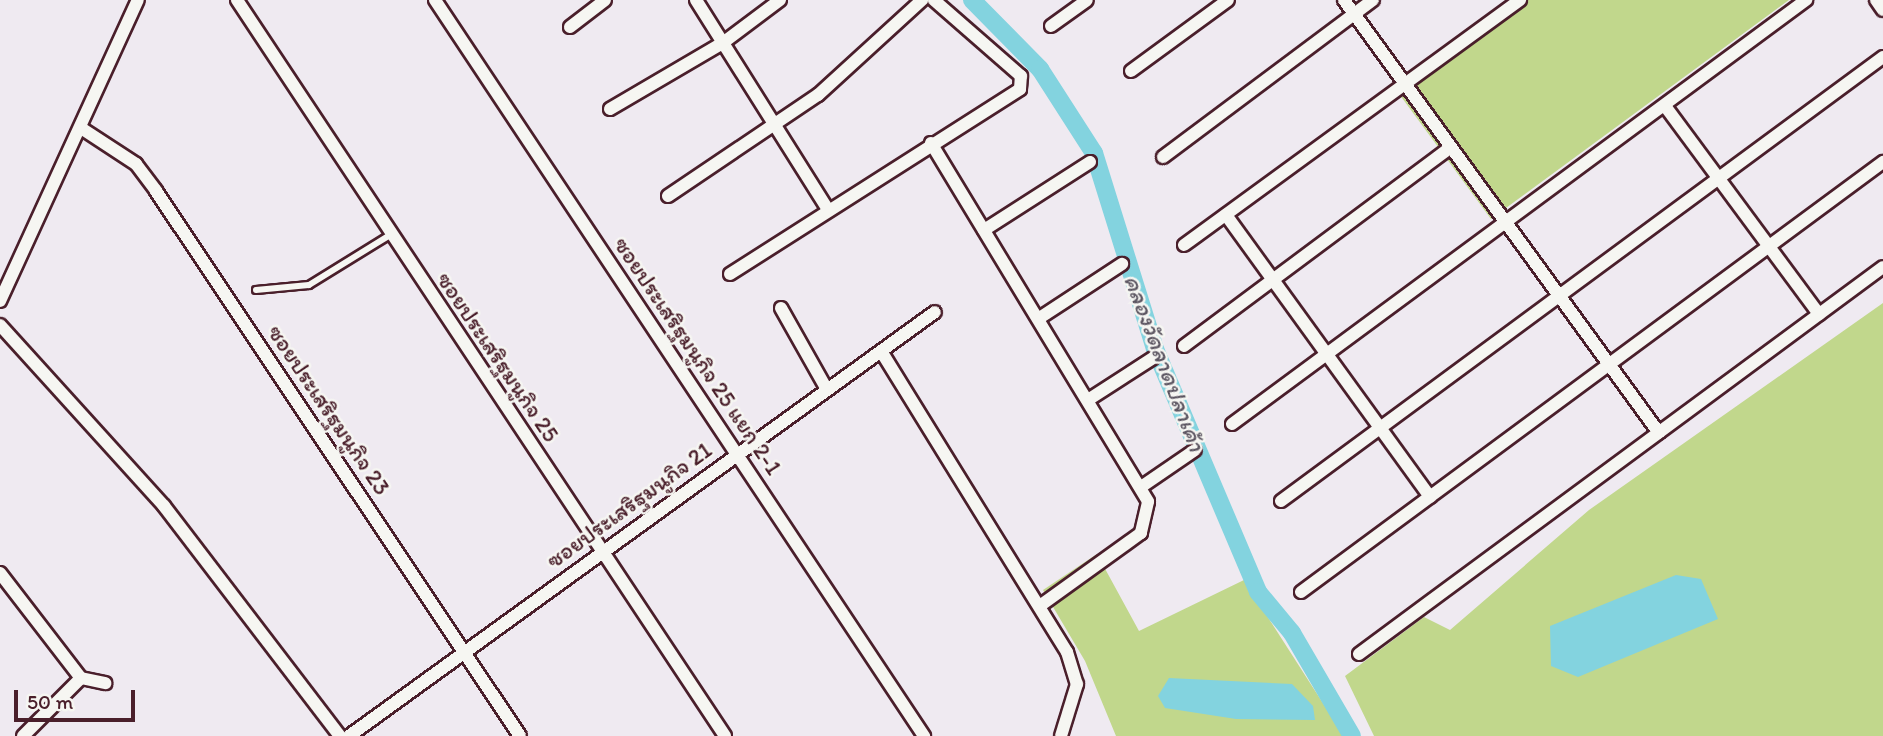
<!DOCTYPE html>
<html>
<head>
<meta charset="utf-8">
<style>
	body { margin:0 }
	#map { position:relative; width:1883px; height:736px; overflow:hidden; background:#efeaf1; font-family:Itim,"Playpen Sans Thai",sans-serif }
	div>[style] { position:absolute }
	.green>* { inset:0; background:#c1d78c }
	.water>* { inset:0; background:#83d3df }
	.canal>* { height:18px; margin:-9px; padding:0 9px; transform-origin:9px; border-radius:9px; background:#83d3df }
	.roads { filter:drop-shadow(2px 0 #4a1f2b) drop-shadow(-2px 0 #4a1f2b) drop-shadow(0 2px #4a1f2b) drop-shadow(0 -2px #4a1f2b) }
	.service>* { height:6px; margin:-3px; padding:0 3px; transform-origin:3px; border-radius:3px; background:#f6f6f2 }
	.minor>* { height:12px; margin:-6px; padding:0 6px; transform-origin:6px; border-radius:6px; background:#f6f6f2 }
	span { translate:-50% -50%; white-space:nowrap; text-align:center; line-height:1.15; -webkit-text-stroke:5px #f6f6f2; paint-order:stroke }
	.street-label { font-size:23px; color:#4a1f2b }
	.water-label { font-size:24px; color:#5b5561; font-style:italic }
	.scale { position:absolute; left:14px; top:690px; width:121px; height:32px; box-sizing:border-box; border:4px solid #4a1f2b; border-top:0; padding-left:9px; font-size:21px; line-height:24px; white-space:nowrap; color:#4a1f2b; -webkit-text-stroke:5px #f6f6f2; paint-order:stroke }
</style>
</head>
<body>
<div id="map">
	<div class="green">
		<div style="clip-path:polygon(1511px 0,1789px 0,1491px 219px,1394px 87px)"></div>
		<div style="clip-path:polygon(1883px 303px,1883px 736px,1374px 736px,1345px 676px,1424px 617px,1450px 630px,1589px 510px)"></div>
		<div style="clip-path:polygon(1097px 554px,1139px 631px,1244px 580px,1344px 736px,1116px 736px,1085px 661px,1043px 590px)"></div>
	</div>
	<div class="water">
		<div style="clip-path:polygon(1676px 575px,1701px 579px,1718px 619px,1578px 677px,1551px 666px,1550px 626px)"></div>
		<div style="clip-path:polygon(1169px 678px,1292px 684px,1313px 706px,1315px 720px,1236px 719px,1165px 708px,1158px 696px)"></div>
	</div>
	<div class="canal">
		<div style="left:972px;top:0;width:97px;rotate:45.4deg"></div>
		<div style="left:1040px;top:69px;width:100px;rotate:57.3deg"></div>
		<div style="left:1094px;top:153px;width:205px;rotate:72.7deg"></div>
		<div style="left:1155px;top:349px;width:264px;rotate:67deg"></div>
		<div style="left:1258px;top:592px;width:53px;rotate:50.3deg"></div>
		<div style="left:1292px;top:633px;width:119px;rotate:59.8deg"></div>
	</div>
	<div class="roads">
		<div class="service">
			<div style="left:256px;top:290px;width:53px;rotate:-5.4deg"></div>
			<div style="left:309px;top:285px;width:95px;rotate:-31.7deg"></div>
		</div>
		<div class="minor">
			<div style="left:237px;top:0;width:883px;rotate:56.45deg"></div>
			<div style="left:435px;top:0;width:884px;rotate:56.4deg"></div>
			<div style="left:696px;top:0;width:248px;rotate:57.8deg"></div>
			<div style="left:1344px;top:0;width:535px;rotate:53.96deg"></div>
			<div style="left:1876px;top:0;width:12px;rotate:55deg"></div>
			<div style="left:1051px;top:26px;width:44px;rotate:-35.8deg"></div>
			<div style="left:570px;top:27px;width:44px;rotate:-37.6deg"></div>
			<div style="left:1131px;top:71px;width:120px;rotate:-36.2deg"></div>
			<div style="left:1665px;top:106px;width:259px;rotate:53.5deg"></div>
			<div style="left:610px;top:109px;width:132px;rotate:-30.4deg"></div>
			<div style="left:724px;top:42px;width:70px;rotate:-36.9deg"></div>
			<div style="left:81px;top:128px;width:66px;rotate:33.2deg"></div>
			<div style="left:136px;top:164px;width:34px;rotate:53deg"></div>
			<div style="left:156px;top:191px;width:655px;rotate:56.26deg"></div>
			<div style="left:931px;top:143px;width:419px;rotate:58.8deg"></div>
			<div style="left:1148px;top:502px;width:32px;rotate:103deg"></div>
			<div style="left:1141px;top:533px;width:123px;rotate:144.2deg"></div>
			<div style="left:1163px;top:157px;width:262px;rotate:-36.8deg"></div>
			<div style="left:668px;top:196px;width:181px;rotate:-34deg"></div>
			<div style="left:818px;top:95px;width:141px;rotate:-42.4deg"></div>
			<div style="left:1226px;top:215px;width:348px;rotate:54.1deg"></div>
			<div style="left:984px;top:230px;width:126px;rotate:-32.7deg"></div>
			<div style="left:1184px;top:245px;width:416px;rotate:-36.1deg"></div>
			<div style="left:730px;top:274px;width:344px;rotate:-32.5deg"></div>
			<div style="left:1020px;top:89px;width:13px;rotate:-86deg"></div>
			<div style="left:1021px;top:76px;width:116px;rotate:-138.9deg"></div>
			<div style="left:0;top:301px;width:331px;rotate:-65.4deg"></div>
			<div style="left:781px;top:308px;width:92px;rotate:60.6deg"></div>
			<div style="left:1041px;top:317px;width:97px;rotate:-33.2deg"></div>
			<div style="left:0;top:325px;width:244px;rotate:47.8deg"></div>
			<div style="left:164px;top:506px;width:290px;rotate:52.6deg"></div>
			<div style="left:1184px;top:346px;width:332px;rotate:-36.7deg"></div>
			<div style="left:881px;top:351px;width:354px;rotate:58.3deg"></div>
			<div style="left:1067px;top:652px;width:34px;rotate:73deg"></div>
			<div style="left:1077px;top:684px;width:54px;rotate:107.1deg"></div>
			<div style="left:1091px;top:398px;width:74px;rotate:-32.8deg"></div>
			<div style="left:1232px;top:424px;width:714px;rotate:-36.45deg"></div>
			<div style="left:1141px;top:487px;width:65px;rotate:-34.4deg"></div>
			<div style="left:1281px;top:501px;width:748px;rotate:-36.41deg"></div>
			<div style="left:0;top:573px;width:133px;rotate:52.4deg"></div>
			<div style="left:81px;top:678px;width:82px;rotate:135deg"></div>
			<div style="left:1301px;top:592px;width:724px;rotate:-36.46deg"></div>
			<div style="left:1359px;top:654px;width:651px;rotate:-36.45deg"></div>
			<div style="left:81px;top:678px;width:25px;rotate:12deg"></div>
			<div style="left:349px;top:736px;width:723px;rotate:-35.89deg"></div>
		</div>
	</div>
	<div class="street-label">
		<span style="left:698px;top:356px;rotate:56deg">ซอยประเสริฐมนูกิจ 25 แยก 2-1</span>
		<span style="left:498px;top:357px;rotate:56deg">ซอยประเสริฐมนูกิจ 25</span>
		<span style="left:329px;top:410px;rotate:56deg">ซอยประเสริฐมนูกิจ 23</span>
		<span style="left:629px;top:505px;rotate:-36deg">ซอยประเสริฐมนูกิจ 21</span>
	</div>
	<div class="water-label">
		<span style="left:1165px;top:363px;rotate:69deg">คลองวัดลาดปลาเค้า</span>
	</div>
	<div class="scale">50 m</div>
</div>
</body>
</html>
